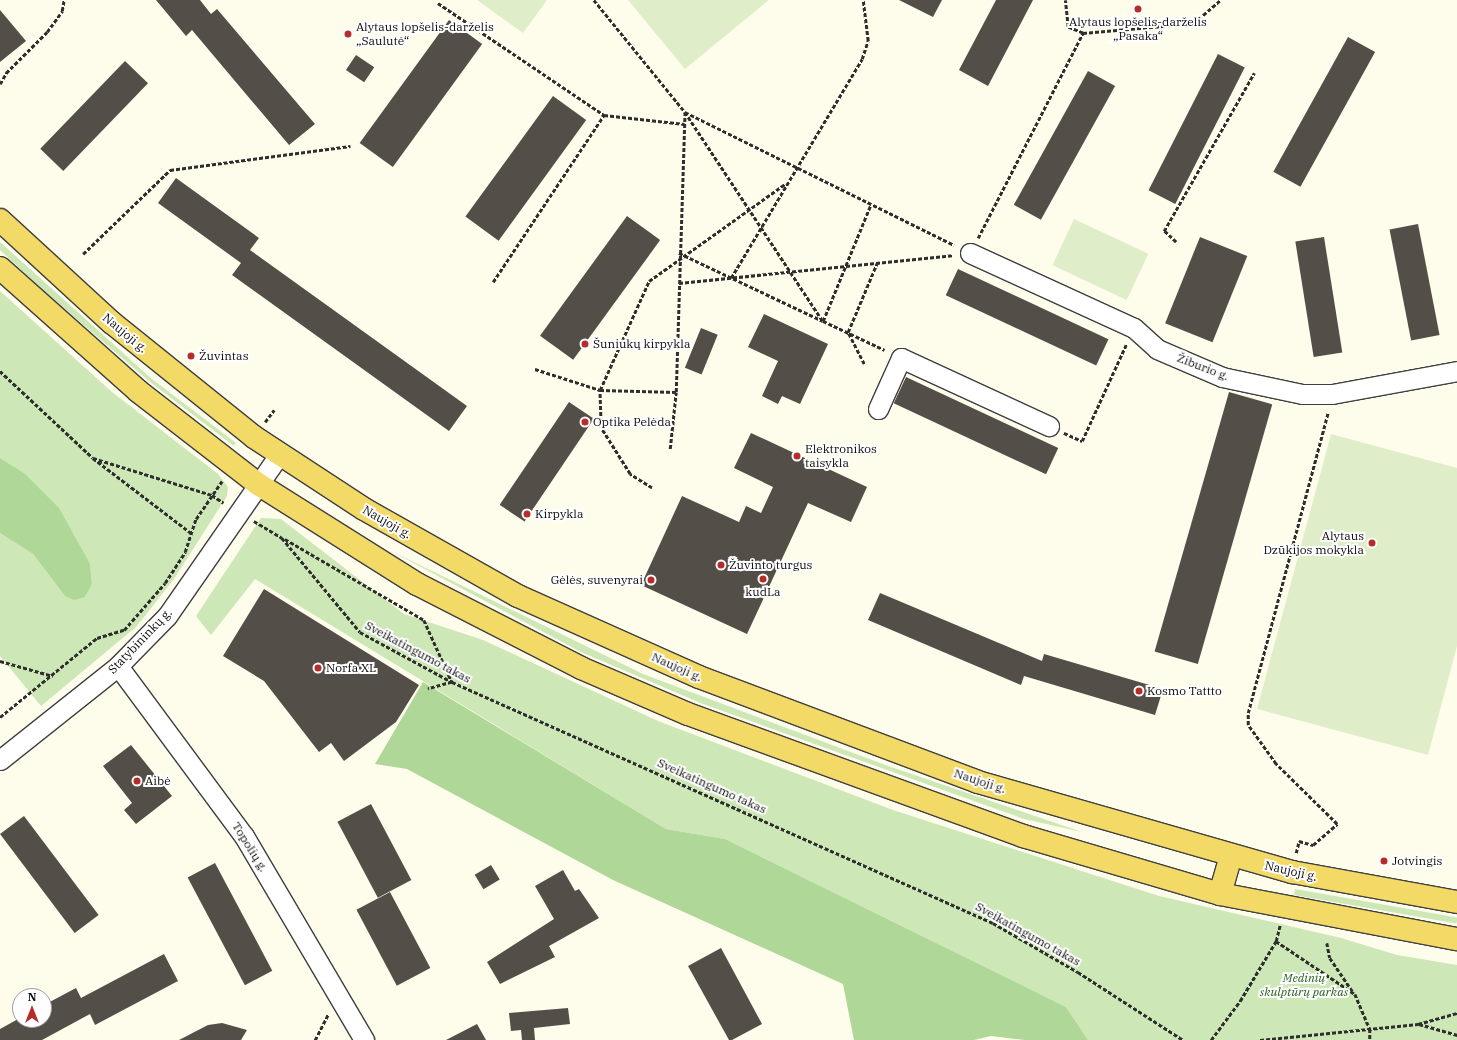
<!DOCTYPE html>
<html>
<head>
<meta charset="utf-8">
<style>
	body { margin:0 }
	#map { position:relative; width:1457px; height:1040px; overflow:hidden; background:#fefceb; font-family:"IBM Plex Serif",serif }
	div>[style] { position:absolute }
	.green>* { inset:0; background:#cde7b7; transform-origin:0 0 }
	.forest>* { inset:0; background:#afd797 }
	.pitch>* { inset:0; background:#dfeec8; transform-origin:0 0 }
	.building>* { inset:0; background:#544e49; transform-origin:0 0 }
	.path>* { height:2.5px; margin-top:-1.25px; transform-origin:0; background:repeating-linear-gradient(90deg,#2e2e2e 0 4px,transparent 0 6px) }
	.roads { filter:drop-shadow(1px 0 #3f3f3f) drop-shadow(-1px 0 #3f3f3f) drop-shadow(0 1px #3f3f3f) drop-shadow(0 -1px #3f3f3f) }
	.minor>* { height:19px; margin:-9.5px; padding:0 9.5px; transform-origin:9.5px; border-radius:9.5px; background:#fff }
	.major>* { height:22px; margin:-11px; padding:0 11px; transform-origin:11px; border-radius:11px; background:#f3da66 }
	.dots>* { width:11px; height:11px; translate:-50% -50%; box-sizing:border-box; border:2px solid #fff; border-radius:50% }
	span { translate:-50% -50%; white-space:nowrap; text-align:center; line-height:1.15; -webkit-text-stroke:4px #fff; paint-order:stroke }
	.poi-label { font-size:12px; color:#0c0c0c }
	.left { translate:0 -50%; text-align:left }
	.right { translate:-100% -50%; text-align:right }
	.street-label { font-size:12px; color:#0c0c0c }
	.park-label { font-size:12px; color:#28601f; font-style:italic }
	.north { position:absolute; left:12px; top:988px; width:40px; height:40px; box-sizing:border-box; background:#fff; border:1px solid #9e9e9e; border-radius:50%; rotate:0deg; font-size:11px; font-weight:700; line-height:16px; text-align:center; color:#0c0c0c }
	.north::after { content:''; display:block; margin:auto; width:14px; height:18px; background:#b62c2a; clip-path:polygon(50% 0,100% 100%,50% 72%,0 100%) }
</style>
</head>
<body>
<div id="map">
	<div class="green">
		<div style="clip-path:polygon(0 242px,152px 379px,236px 443px,234px 446px,150px 382px,43px 290px,0 250px)"></div>
		<div style="clip-path:polygon(0 291px,112px 392px,218px 474px,228px 487px,227px 496px,174px 579px,136px 627px,41px 706px,0 656px,0 533px,33px 554px,65px 596px,85px 597px,92px 583px,90px 564px,24px 473px,0 458px)"></div>
		<div style="clip-path:polygon(261px 518px,281px 519px,404px 614px,483px 640px,658px 721px,893px 810px,1159px 896px,1341px 938px,1397px 955px,1457px 965px,1457px 1040px,1088px 1040px,1066px 1007px,725px 839px,666px 829px,255px 579px,211px 635px,196px 616px)"></div>
		<div style="clip-path:polygon(389px 550px,643px 674px,888px 766px,1082px 832px,1024px 819px,703px 704px,581px 652px)"></div>
		<div style="left:1295px;top:889px;width:165px;height:6px;rotate:10deg"></div>
	</div>
	<div class="forest">
		<div style="clip-path:polygon(0 458px,24px 473px,59px 508px,90px 564px,92px 584px,85px 597px,74px 600px,65px 596px,33px 554px,0 533px)"></div>
		<div style="clip-path:polygon(423px 682px,666px 829px,725px 839px,1066px 1007px,1088px 1040px,1025px 1040px,991px 1036px,974px 1040px,854px 1040px,843px 984px,613px 880px,407px 769px,375px 764px)"></div>
	</div>
	<div class="pitch">
		<div style="clip-path:polygon(477px 0,547px 0,523px 33px)"></div>
		<div style="clip-path:polygon(628px 0,769px 0,685px 69px)"></div>
		<div style="left:1074px;top:219px;width:82px;height:51px;rotate:25deg"></div>
		<div style="clip-path:polygon(1331px 434px,1457px 468px,1457px 646px,1428px 755px,1257px 709px)"></div>
	</div>
	<div class="building">
		<div style="clip-path:polygon(156px 0,200px 0,211px 14px,217px 9px,315px 124px,289px 145px,192px 30px,186px 36px)"></div>
		<div style="clip-path:polygon(899px 0,942px 0,933px 17px)"></div>
		<div style="clip-path:polygon(996px 0,1033px 0,988px 86px,959px 70px)"></div>
		<div style="clip-path:polygon(0 10px,26px 41px,0 62px)"></div>
		<div style="left:449px;top:20px;width:41px;height:152px;rotate:36deg"></div>
		<div style="left:1348px;top:37px;width:31px;height:154px;rotate:29deg"></div>
		<div style="left:1218px;top:54px;width:30px;height:153px;rotate:27deg"></div>
		<div style="left:356px;top:55px;width:22px;height:18px;rotate:34deg"></div>
		<div style="left:125px;top:61px;width:32px;height:122px;rotate:44deg"></div>
		<div style="left:1088px;top:71px;width:31px;height:153px;rotate:29deg"></div>
		<div style="left:553px;top:96px;width:41px;height:149px;rotate:36deg"></div>
		<div style="clip-path:polygon(176px 178px,259px 238px,250px 250px,467px 406px,449px 431px,232px 275px,241px 263px,158px 203px)"></div>
		<div style="left:627px;top:216px;width:41px;height:148px;rotate:36deg"></div>
		<div style="left:1418px;top:224px;width:113px;height:29px;rotate:79deg"></div>
		<div style="left:1200px;top:237px;width:51px;height:93px;rotate:22deg"></div>
		<div style="left:1324px;top:237px;width:117px;height:29px;rotate:81deg"></div>
		<div style="left:958px;top:269px;width:166px;height:29px;rotate:25deg"></div>
		<div style="clip-path:polygon(764px 314px,828px 344px,800px 404px,782px 396px,778px 404px,762px 396px,778px 361px,748px 347px)"></div>
		<div style="left:701px;top:328px;width:18px;height:43px;rotate:22deg"></div>
		<div style="left:906px;top:377px;width:168px;height:29px;rotate:25deg"></div>
		<div style="left:1229px;top:392px;width:45px;height:270px;rotate:16deg"></div>
		<div style="left:569px;top:402px;width:30px;height:124px;rotate:34deg"></div>
		<div style="clip-path:polygon(751px 433px,867px 487px,851px 522px,808px 503px,747px 634px,641px 585px,682px 496px,739px 522px,746px 506px,761px 513px,773px 487px,734px 468px)"></div>
		<div style="clip-path:polygon(264px 589px,419px 685px,396px 722px,344px 761px,331px 743px,319px 752px,264px 681px,223px 656px)"></div>
		<div style="clip-path:polygon(880px 593px,1042px 661px,1044px 654px,1163px 689px,1155px 715px,1024px 676px,1021px 685px,868px 620px)"></div>
		<div style="clip-path:polygon(131px 745px,172px 796px,136px 824px,124px 810px,132px 803px,103px 766px)"></div>
		<div style="left:371px;top:804px;width:86px;height:38px;rotate:62deg"></div>
		<div style="left:24px;top:816px;width:124px;height:30px;rotate:53deg"></div>
		<div style="left:215px;top:863px;width:122px;height:31px;rotate:62deg"></div>
		<div style="left:491px;top:865px;width:17px;height:19px;rotate:59deg"></div>
		<div style="clip-path:polygon(563px 870px,575px 891px,579px 889px,599px 918px,549px 946px,555px 957px,500px 984px,487px 962px,554px 919px,535px 886px)"></div>
		<div style="left:390px;top:892px;width:86px;height:38px;rotate:62deg"></div>
		<div style="clip-path:polygon(721px 948px,762px 1024px,732px 1040px,729px 1040px,688px 966px)"></div>
		<div style="clip-path:polygon(164px 954px,178px 981px,95px 1025px,90px 1014px,42px 1040px,0 1040px,0 1029px,20px 1018px,44px 1020px,44px 1005px,76px 988px,81px 998px)"></div>
		<div style="clip-path:polygon(568px 1008px,570px 1024px,534px 1028px,535px 1040px,522px 1040px,521px 1030px,511px 1031px,509px 1013px)"></div>
		<div style="clip-path:polygon(222px 1023px,247px 1030px,241px 1040px,179px 1040px,208px 1025px)"></div>
		<div style="clip-path:polygon(477px 1024px,486px 1040px,446px 1040px)"></div>
	</div>
	<div class="path">
		<div style="left:594px;top:0;width:144px;rotate:50.9deg"></div>
		<div style="left:685px;top:112px;width:250px;rotate:56.6deg"></div>
		<div style="left:823px;top:321px;width:68px;rotate:25.1deg"></div>
		<div style="left:438px;top:3px;width:200px;rotate:34deg"></div>
		<div style="left:604px;top:115px;width:81px;rotate:6.3deg"></div>
		<div style="left:1083px;top:33px;width:111px;rotate:-5.1deg"></div>
		<div style="left:1194px;top:23px;width:35px;rotate:-41deg"></div>
		<div style="left:0;top:84px;width:13px;rotate:-61deg"></div>
		<div style="left:6px;top:73px;width:58px;rotate:-45deg"></div>
		<div style="left:47px;top:32px;width:26px;rotate:-54deg"></div>
		<div style="left:62px;top:11px;width:11px;rotate:-80deg"></div>
		<div style="left:685px;top:112px;width:300px;rotate:26.3deg"></div>
		<div style="left:978px;top:238px;width:230px;rotate:-62.9deg"></div>
		<div style="left:1083px;top:33px;width:16px;rotate:-158deg"></div>
		<div style="left:1068px;top:27px;width:27px;rotate:-96deg"></div>
		<div style="left:1176px;top:242px;width:16px;rotate:-137deg"></div>
		<div style="left:1164px;top:231px;width:182px;rotate:-60.3deg"></div>
		<div style="left:679px;top:253px;width:159px;rotate:25.3deg"></div>
		<div style="left:823px;top:321px;width:126px;rotate:-67.7deg"></div>
		<div style="left:83px;top:254px;width:121px;rotate:-44deg"></div>
		<div style="left:170px;top:170px;width:182px;rotate:-7.6deg"></div>
		<div style="left:731px;top:278px;width:255px;rotate:-59.1deg"></div>
		<div style="left:862px;top:59px;width:19px;rotate:-72deg"></div>
		<div style="left:868px;top:41px;width:41px;rotate:-97deg"></div>
		<div style="left:493px;top:282px;width:201px;rotate:-56.4deg"></div>
		<div style="left:679px;top:283px;width:275px;rotate:-5.8deg"></div>
		<div style="left:864px;top:364px;width:36px;rotate:-117deg"></div>
		<div style="left:848px;top:332px;width:75px;rotate:-67.2deg"></div>
		<div style="left:535px;top:369px;width:68px;rotate:17.9deg"></div>
		<div style="left:600px;top:390px;width:120px;rotate:-65.8deg"></div>
		<div style="left:649px;top:281px;width:167px;rotate:-35.5deg"></div>
		<div style="left:0;top:371px;width:127px;rotate:43.1deg"></div>
		<div style="left:93px;top:458px;width:123px;rotate:37.4deg"></div>
		<div style="left:265px;top:422px;width:15px;rotate:-53deg"></div>
		<div style="left:1064px;top:433px;width:20px;rotate:24deg"></div>
		<div style="left:1082px;top:441px;width:106px;rotate:-65.4deg"></div>
		<div style="left:670px;top:449px;width:57px;rotate:-84deg"></div>
		<div style="left:676px;top:392px;width:280px;rotate:-88.2deg"></div>
		<div style="left:93px;top:458px;width:125px;rotate:17.3deg"></div>
		<div style="left:212px;top:495px;width:14px;rotate:34deg"></div>
		<div style="left:652px;top:488px;width:26px;rotate:-148deg"></div>
		<div style="left:630px;top:474px;width:54px;rotate:-122.2deg"></div>
		<div style="left:601px;top:428px;width:38px;rotate:-92deg"></div>
		<div style="left:600px;top:390px;width:76px;rotate:1.5deg"></div>
		<div style="left:254px;top:521px;width:33px;rotate:31deg"></div>
		<div style="left:282px;top:538px;width:122px;rotate:50.3deg"></div>
		<div style="left:360px;top:632px;width:105px;rotate:28.5deg"></div>
		<div style="left:452px;top:682px;width:592px;rotate:24.01deg"></div>
		<div style="left:993px;top:923px;width:98px;rotate:30deg"></div>
		<div style="left:1078px;top:972px;width:125px;rotate:32.9deg"></div>
		<div style="left:285px;top:539px;width:161px;rotate:30.2deg"></div>
		<div style="left:424px;top:620px;width:68px;rotate:65.7deg"></div>
		<div style="left:452px;top:682px;width:25px;rotate:164deg"></div>
		<div style="left:0;top:661px;width:55px;rotate:15.8deg"></div>
		<div style="left:0;top:717px;width:125px;rotate:-39.2deg"></div>
		<div style="left:97px;top:638px;width:28px;rotate:-17deg"></div>
		<div style="left:124px;top:630px;width:62px;rotate:-48.9deg"></div>
		<div style="left:165px;top:583px;width:37px;rotate:-57deg"></div>
		<div style="left:185px;top:552px;width:35px;rotate:-72deg"></div>
		<div style="left:196px;top:519px;width:46px;rotate:-55.6deg"></div>
		<div style="left:1296px;top:853px;width:12px;rotate:-76deg"></div>
		<div style="left:1299px;top:841px;width:15px;rotate:16deg"></div>
		<div style="left:1313px;top:845px;width:32px;rotate:-41deg"></div>
		<div style="left:1337px;top:824px;width:86px;rotate:-135.5deg"></div>
		<div style="left:1276px;top:764px;width:48px;rotate:-125.7deg"></div>
		<div style="left:1248px;top:725px;width:12px;rotate:-90deg"></div>
		<div style="left:1248px;top:713px;width:311px;rotate:-75.1deg"></div>
		<div style="left:1276px;top:941px;width:95px;rotate:33.9deg"></div>
		<div style="left:1355px;top:994px;width:38px;rotate:67deg"></div>
		<div style="left:1370px;top:1029px;width:11px;rotate:90deg"></div>
		<div style="left:1327px;top:943px;width:15px;rotate:79deg"></div>
		<div style="left:1330px;top:958px;width:41px;rotate:55.9deg"></div>
		<div style="left:1419px;top:1024px;width:40px;rotate:16deg"></div>
		<div style="left:315px;top:1040px;width:29px;rotate:-63deg"></div>
		<div style="left:1211px;top:1040px;width:49px;rotate:-53.4deg"></div>
		<div style="left:1240px;top:1001px;width:70px;rotate:-59deg"></div>
		<div style="left:1276px;top:941px;width:16px;rotate:-76deg"></div>
		<div style="left:1260px;top:1040px;width:159px;rotate:-5.8deg"></div>
		<div style="left:1418px;top:1024px;width:41px;rotate:-15.8deg"></div>
	</div>
	<div class="roads">
		<div class="minor">
			<div style="left:970px;top:253px;width:180px;rotate:24.6deg"></div>
			<div style="left:1134px;top:328px;width:31px;rotate:42deg"></div>
			<div style="left:1157px;top:349px;width:71px;rotate:23.3deg"></div>
			<div style="left:1222px;top:377px;width:82px;rotate:12deg"></div>
			<div style="left:1302px;top:394px;width:30px"></div>
			<div style="left:1332px;top:394px;width:127px;rotate:-10.4deg"></div>
			<div style="left:878px;top:409px;width:56px;rotate:-65.7deg"></div>
			<div style="left:901px;top:358px;width:163px;rotate:24.7deg"></div>
			<div style="left:118px;top:666px;width:212px;rotate:53.5deg"></div>
			<div style="left:244px;top:836px;width:237px;rotate:59.5deg"></div>
			<div style="left:0;top:760px;width:151px;rotate:-38.5deg"></div>
			<div style="left:118px;top:666px;width:70px;rotate:-45.6deg"></div>
			<div style="left:167px;top:616px;width:196px;rotate:-55.2deg"></div>
		</div>
		<div class="major">
			<div style="left:0;top:220px;width:151px;rotate:42.6deg"></div>
			<div style="left:111px;top:322px;width:184px;rotate:38.8deg"></div>
			<div style="left:254px;top:437px;width:131px;rotate:33.2deg"></div>
			<div style="left:364px;top:509px;width:177px;rotate:29.5deg"></div>
			<div style="left:518px;top:596px;width:198px;rotate:24.1deg"></div>
			<div style="left:699px;top:677px;width:298px;rotate:20.6deg"></div>
			<div style="left:978px;top:782px;width:327px;rotate:16deg"></div>
			<div style="left:1292px;top:872px;width:168px;rotate:10.3deg"></div>
			<div style="left:0;top:268px;width:185px;rotate:41.7deg"></div>
			<div style="left:138px;top:391px;width:152px;rotate:37.8deg"></div>
			<div style="left:258px;top:484px;width:188px;rotate:32.2deg"></div>
			<div style="left:417px;top:584px;width:184px;rotate:27.1deg"></div>
			<div style="left:581px;top:668px;width:116px;rotate:23.3deg"></div>
			<div style="left:688px;top:714px;width:357px;rotate:20deg"></div>
			<div style="left:1023px;top:836px;width:205px;rotate:16.4deg"></div>
			<div style="left:1220px;top:894px;width:241px;rotate:10.8deg"></div>
			<div style="left:1220px;top:894px;width:40px;rotate:-74deg"></div>
		</div>
	</div>
	<div class="dots">
		<div style="left:1138px;top:9px;background:#b62c2a"></div>
		<div style="left:348px;top:34px;background:#b62c2a"></div>
		<div style="left:585px;top:344px;background:#b62c2a"></div>
		<div style="left:191px;top:356px;background:#b62c2a"></div>
		<div style="left:585px;top:422px;background:#b62c2a"></div>
		<div style="left:797px;top:456px;background:#b62c2a"></div>
		<div style="left:527px;top:514px;background:#b62c2a"></div>
		<div style="left:1372px;top:543px;background:#b62c2a"></div>
		<div style="left:721px;top:565px;background:#b62c2a"></div>
		<div style="left:763px;top:579px;background:#b62c2a"></div>
		<div style="left:651px;top:580px;background:#b62c2a"></div>
		<div style="left:318px;top:668px;background:#b62c2a"></div>
		<div style="left:1139px;top:691px;background:#b62c2a"></div>
		<div style="left:137px;top:781px;background:#b62c2a"></div>
		<div style="left:1384px;top:861px;background:#b62c2a"></div>
	</div>
	<div class="poi-label">
		<span style="left:1138px;top:29px">Alytaus lopšelis-darželis<br>„Pasaka“</span>
		<span class="left" style="left:356px;top:34px">Alytaus lopšelis-darželis<br>„Saulutė“</span>
		<span class="left" style="left:593px;top:344px">Šuniukų kirpykla</span>
		<span class="left" style="left:199px;top:356px">Žuvintas</span>
		<span class="left" style="left:593px;top:422px">Optika Pelėda</span>
		<span class="left" style="left:805px;top:456px">Elektronikos<br>taisykla</span>
		<span class="left" style="left:535px;top:514px">Kirpykla</span>
		<span class="right" style="left:1364px;top:543px">Alytaus<br>Dzūkijos mokykla</span>
		<span class="left" style="left:729px;top:565px">Žuvinto turgus</span>
		<span class="right" style="left:643px;top:580px">Gėlės, suvenyrai</span>
		<span style="left:763px;top:592px">kudLa</span>
		<span class="left" style="left:326px;top:668px">Norfa XL</span>
		<span class="left" style="left:1147px;top:691px">Kosmo Tattto</span>
		<span class="left" style="left:145px;top:781px">Aibė</span>
		<span class="left" style="left:1392px;top:861px">Jotvingis</span>
	</div>
	<div class="street-label">
		<span style="left:125px;top:333px;rotate:40deg">Naujoji g.</span>
		<span style="left:1203px;top:367px;rotate:21deg">Žiburio g.</span>
		<span style="left:387px;top:522px;rotate:30deg">Naujoji g.</span>
		<span style="left:140px;top:641px;rotate:-46deg">Statybininkų g.</span>
		<span style="left:418px;top:652px;rotate:28deg">Sveikatingumo takas</span>
		<span style="left:677px;top:667px;rotate:24deg">Naujoji g.</span>
		<span style="left:980px;top:781px;rotate:18deg">Naujoji g.</span>
		<span style="left:712px;top:786px;rotate:24deg">Sveikatingumo takas</span>
		<span style="left:250px;top:847px;rotate:58deg">Topolių g.</span>
		<span style="left:1291px;top:871px;rotate:13deg">Naujoji g.</span>
		<span style="left:1028px;top:934px;rotate:29deg">Sveikatingumo takas</span>
	</div>
	<div class="park-label">
		<span style="left:1304px;top:985px">Medinių<br>skulptūrų parkas</span>
	</div>
	<div class="north">N</div>
</div>
</body>
</html>
